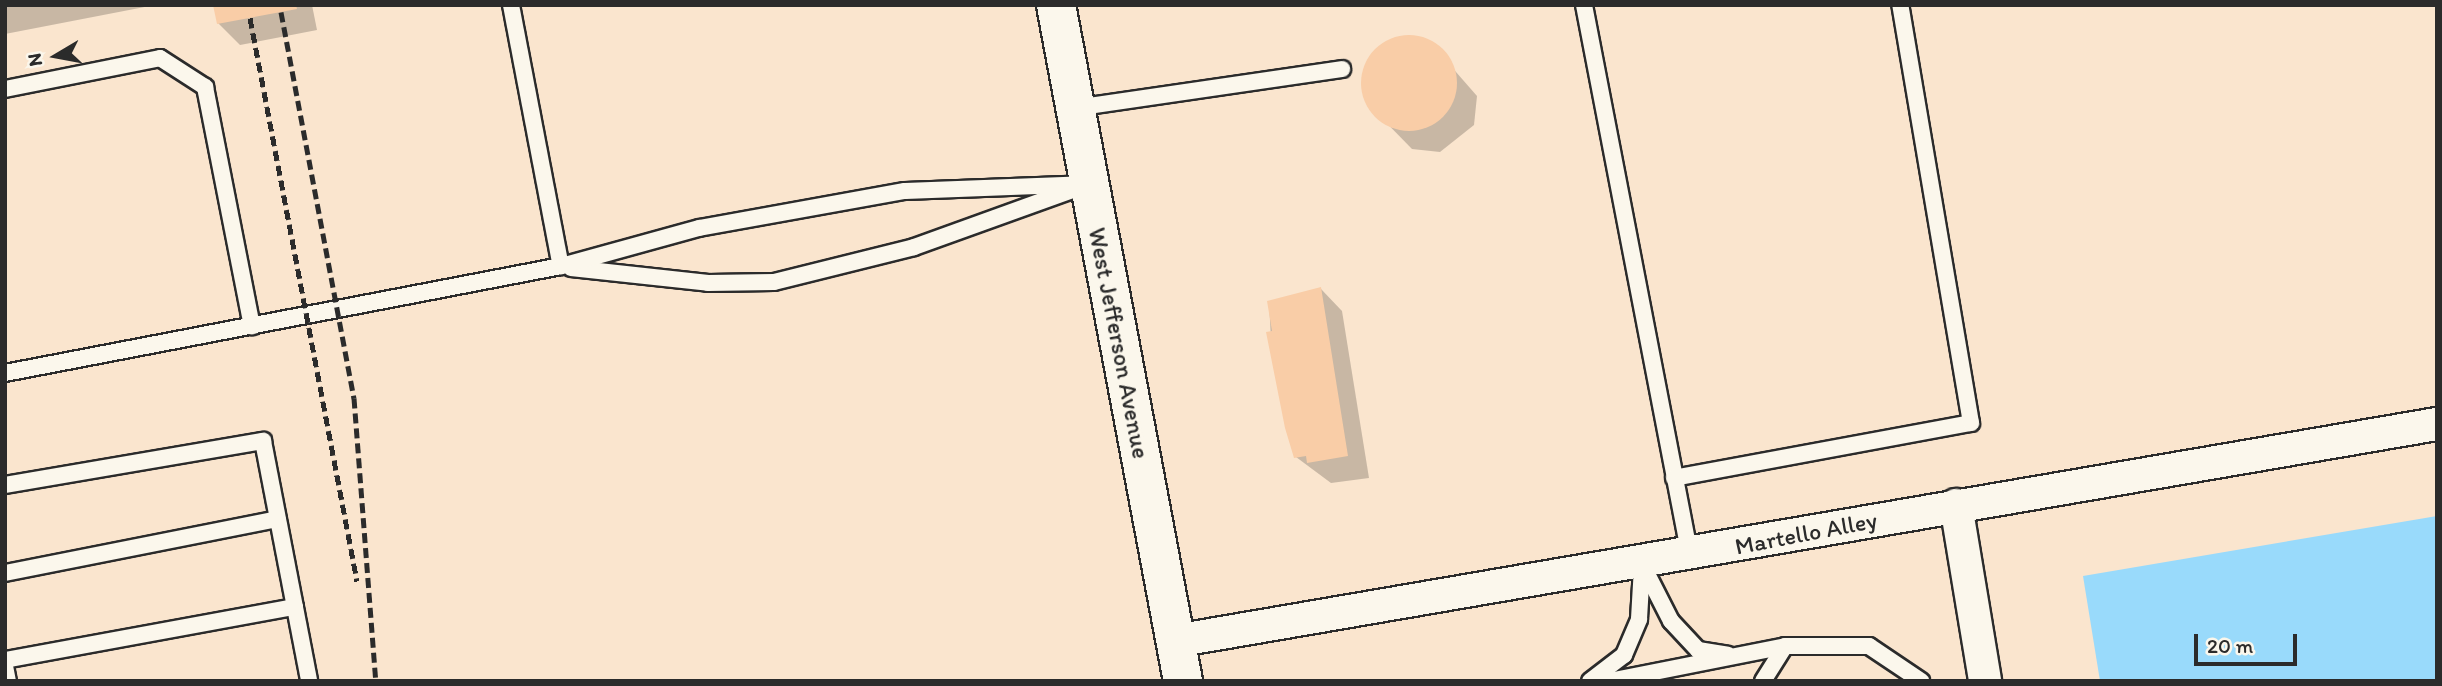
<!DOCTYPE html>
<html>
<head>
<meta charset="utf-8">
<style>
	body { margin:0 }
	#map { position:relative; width:2442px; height:686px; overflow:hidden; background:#fbefde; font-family:Itim,sans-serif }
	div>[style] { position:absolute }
	.built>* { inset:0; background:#fae5ce; transform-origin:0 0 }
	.water>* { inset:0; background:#99dafb }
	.shadow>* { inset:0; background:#0003 }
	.building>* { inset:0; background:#f9cda7 }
	.round { border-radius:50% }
	.roads { filter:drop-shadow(2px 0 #2b2b2b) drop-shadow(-2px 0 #2b2b2b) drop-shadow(0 2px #2b2b2b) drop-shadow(0 -2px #2b2b2b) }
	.lane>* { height:16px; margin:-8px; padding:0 8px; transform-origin:8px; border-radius:8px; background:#fbf7ec }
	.street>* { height:32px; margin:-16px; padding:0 16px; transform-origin:16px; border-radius:16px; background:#fbf7ec }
	.secondary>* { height:38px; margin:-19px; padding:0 19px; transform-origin:19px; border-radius:19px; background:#fbf7ec }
	.rail>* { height:5px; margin-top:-2.5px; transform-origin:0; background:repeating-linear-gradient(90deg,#2b2b2b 0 10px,transparent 0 15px) }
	span { translate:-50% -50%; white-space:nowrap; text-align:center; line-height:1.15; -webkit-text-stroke:5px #fbf7ec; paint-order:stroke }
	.street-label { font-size:24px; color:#2b2b2b }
	.frame { position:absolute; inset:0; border:7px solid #2b2b2b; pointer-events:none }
	.north { position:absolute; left:21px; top:21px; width:70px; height:70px; -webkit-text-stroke:5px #fbf7ec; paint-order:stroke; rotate:260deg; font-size:19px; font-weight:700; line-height:28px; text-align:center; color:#2b2b2b }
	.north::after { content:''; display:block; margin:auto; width:24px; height:32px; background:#2b2b2b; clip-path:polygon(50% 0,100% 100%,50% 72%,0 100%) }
	.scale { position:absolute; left:2194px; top:634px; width:103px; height:32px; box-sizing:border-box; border:4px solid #2b2b2b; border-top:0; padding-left:9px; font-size:21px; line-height:24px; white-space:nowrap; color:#2b2b2b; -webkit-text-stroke:5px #fbf7ec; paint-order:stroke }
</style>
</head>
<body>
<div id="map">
	<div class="built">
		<div style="left:5px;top:5px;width:2432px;height:676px"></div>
	</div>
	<div class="water">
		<div style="clip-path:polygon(2437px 516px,2437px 681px,2100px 681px,2083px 576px)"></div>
	</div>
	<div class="shadow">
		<div style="clip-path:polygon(5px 5px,155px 5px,5px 34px)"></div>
		<div style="clip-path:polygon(215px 5px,312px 5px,317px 30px,240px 45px,218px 23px)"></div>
		<div style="clip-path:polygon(1412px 36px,1428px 40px,1477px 96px,1474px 125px,1440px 152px,1412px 149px,1367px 103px,1363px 72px,1381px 45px)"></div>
		<div style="clip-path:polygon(1321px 289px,1342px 311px,1369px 478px,1331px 483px,1296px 457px,1272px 358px,1269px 302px)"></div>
	</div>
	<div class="building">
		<div style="clip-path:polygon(213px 5px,296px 5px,297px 9px,217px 24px)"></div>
		<div class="round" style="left:1361px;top:35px;width:96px;height:96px"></div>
		<div style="clip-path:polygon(1321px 287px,1348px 456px,1307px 463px,1306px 456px,1294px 458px,1285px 428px,1266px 332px,1272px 331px,1267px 301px)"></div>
	</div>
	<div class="roads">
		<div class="lane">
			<div style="left:511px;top:5px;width:266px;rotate:79.2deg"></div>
			<div style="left:1584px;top:5px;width:561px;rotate:79.11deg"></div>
			<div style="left:5px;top:89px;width:158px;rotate:-11.3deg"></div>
			<div style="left:160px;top:58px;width:54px;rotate:32.8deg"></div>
			<div style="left:205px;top:87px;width:244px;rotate:78.9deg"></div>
			<div style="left:1075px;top:108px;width:270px;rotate:-8.3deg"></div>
			<div style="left:571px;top:268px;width:138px;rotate:6.2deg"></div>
			<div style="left:708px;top:283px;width:66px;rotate:-0.9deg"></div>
			<div style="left:774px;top:282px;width:144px;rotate:-14deg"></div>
			<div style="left:914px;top:247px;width:168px;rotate:-19.8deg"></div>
			<div style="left:5px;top:373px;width:566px;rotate:-10.89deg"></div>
			<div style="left:561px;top:266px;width:143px;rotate:-15.4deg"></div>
			<div style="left:699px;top:228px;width:209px;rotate:-10.2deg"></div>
			<div style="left:905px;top:191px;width:185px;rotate:-2.2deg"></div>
			<div style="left:1674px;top:478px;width:302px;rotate:-10.5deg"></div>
			<div style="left:1971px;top:423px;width:424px;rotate:-99.6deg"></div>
			<div style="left:5px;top:485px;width:262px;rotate:-9.7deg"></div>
			<div style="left:263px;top:441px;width:244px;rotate:79.1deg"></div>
			<div style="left:1642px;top:564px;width:64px;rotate:63deg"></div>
			<div style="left:1671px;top:621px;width:40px;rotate:47deg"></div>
			<div style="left:1698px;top:650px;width:30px;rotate:9deg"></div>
			<div style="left:5px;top:573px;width:278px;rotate:-11.2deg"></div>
			<div style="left:5px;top:660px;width:295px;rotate:-10.4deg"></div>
			<div style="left:5px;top:666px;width:15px;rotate:79deg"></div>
			<div style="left:1590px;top:681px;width:43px;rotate:-37.4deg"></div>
			<div style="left:1624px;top:655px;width:39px;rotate:-67deg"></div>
			<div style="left:1639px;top:619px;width:52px;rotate:-86.7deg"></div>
			<div style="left:1609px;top:681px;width:179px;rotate:-11.2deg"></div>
			<div style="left:1785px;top:646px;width:84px"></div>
			<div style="left:1869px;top:646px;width:63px;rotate:33.9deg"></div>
			<div style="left:1763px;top:681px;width:41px;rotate:-57.8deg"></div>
		</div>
		<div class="street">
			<div style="left:1956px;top:505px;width:178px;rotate:80.6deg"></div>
			<div style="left:1175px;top:641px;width:1281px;rotate:-9.76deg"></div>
		</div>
		<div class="secondary">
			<div style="left:1056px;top:5px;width:688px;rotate:79.36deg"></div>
		</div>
	</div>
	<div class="rail">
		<div style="left:281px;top:12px;width:393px;rotate:79.3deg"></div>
		<div style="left:354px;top:398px;width:284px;rotate:85.6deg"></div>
		<div style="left:250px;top:18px;width:573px;rotate:79.24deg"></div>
	</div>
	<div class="street-label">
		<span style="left:1119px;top:343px;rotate:79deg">West Jefferson Avenue</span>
		<span style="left:1806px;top:533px;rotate:-11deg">Martello Alley</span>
	</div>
	<div class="frame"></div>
	<div class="north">N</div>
	<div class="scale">20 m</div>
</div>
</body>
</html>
